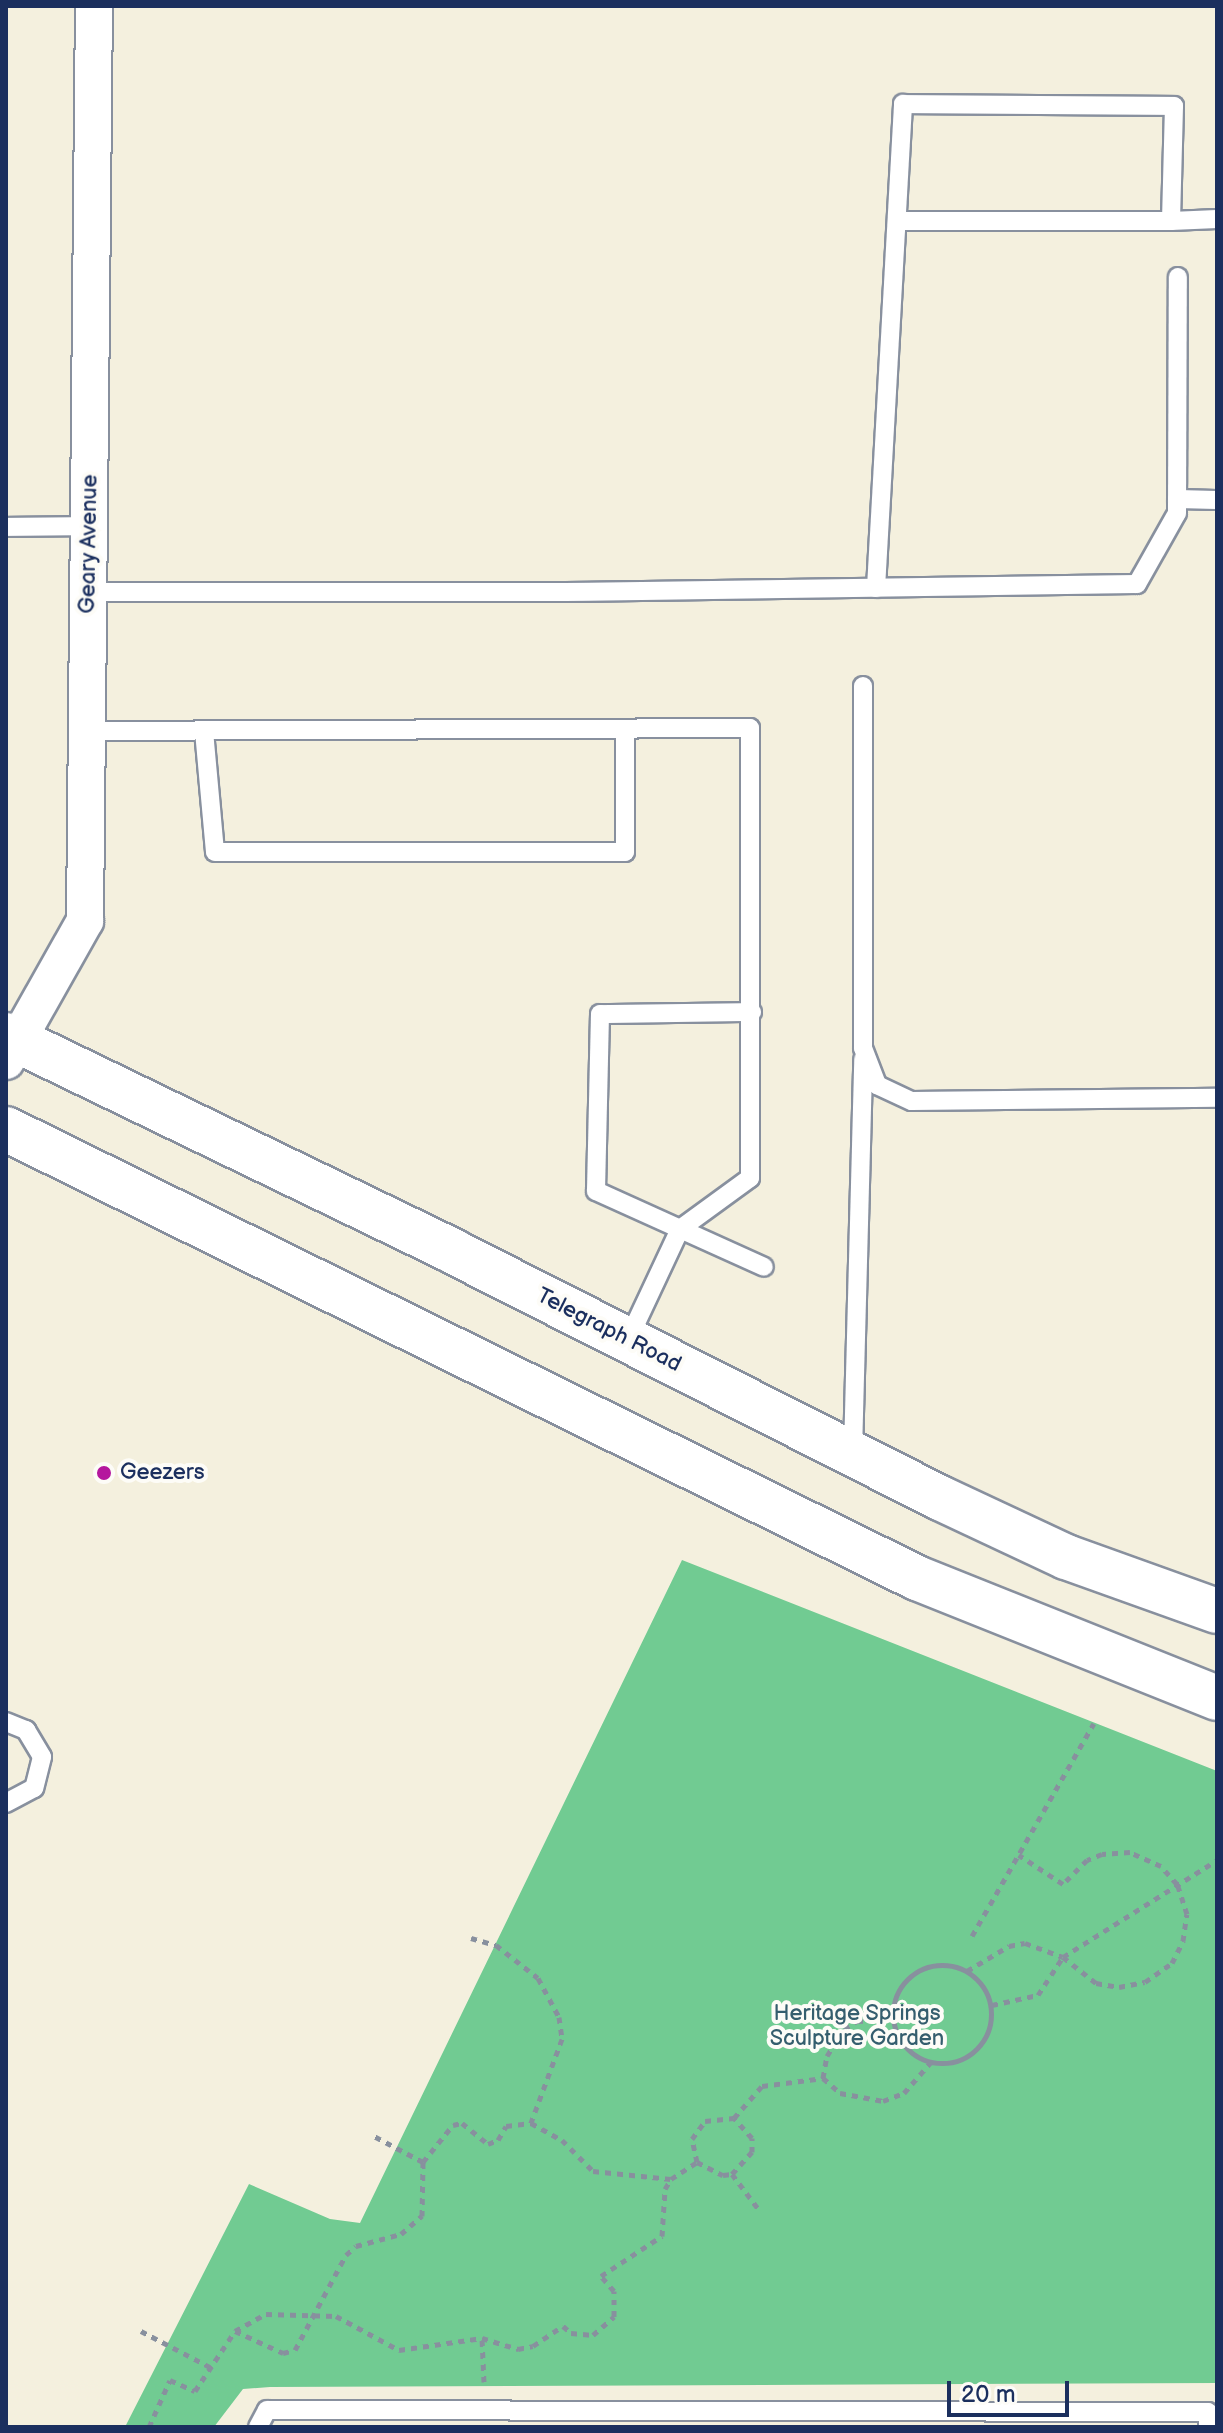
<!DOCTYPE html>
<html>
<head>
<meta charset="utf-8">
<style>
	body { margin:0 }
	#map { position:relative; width:1223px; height:2433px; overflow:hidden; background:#f4f0de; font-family:"Balsamiq Sans",sans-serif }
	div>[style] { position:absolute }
	.green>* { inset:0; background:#71cb92 }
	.path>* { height:5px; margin-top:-2.5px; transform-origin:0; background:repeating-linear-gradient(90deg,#88909e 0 6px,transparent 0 12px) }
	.path>.ring { margin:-2.5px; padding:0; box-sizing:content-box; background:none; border:5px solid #88909e; border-radius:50% }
	.roads { filter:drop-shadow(2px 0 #88909e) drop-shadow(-2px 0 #88909e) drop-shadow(0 2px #88909e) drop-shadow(0 -2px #88909e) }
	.service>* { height:18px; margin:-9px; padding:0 9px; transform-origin:9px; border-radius:9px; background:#fff }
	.minor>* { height:36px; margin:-18px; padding:0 18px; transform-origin:18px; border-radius:18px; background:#fff }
	.primary>* { height:44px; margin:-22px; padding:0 22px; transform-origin:22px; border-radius:22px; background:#fff }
	.path-bridge>* { height:5px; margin-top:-2.5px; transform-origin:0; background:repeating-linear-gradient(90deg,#88909e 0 6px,transparent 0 12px) }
	.dots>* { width:22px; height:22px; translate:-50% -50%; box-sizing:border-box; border:4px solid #fdfcf7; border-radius:50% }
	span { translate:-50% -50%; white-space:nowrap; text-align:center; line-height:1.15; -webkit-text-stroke:8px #fdfcf7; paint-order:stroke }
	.street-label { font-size:22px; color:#1b2f5e }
	.poi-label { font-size:22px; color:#1b2f5e }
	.left { translate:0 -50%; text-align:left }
	.park-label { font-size:22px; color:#355e6e }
	.frame { position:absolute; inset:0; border:8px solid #1b2f5e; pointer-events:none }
	.scale { position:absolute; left:947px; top:2381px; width:122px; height:36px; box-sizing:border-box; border:4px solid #1b2f5e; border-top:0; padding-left:10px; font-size:24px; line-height:28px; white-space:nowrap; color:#1b2f5e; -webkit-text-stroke:6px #fdfcf7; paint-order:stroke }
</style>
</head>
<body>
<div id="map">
	<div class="green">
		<div style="clip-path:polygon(682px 1560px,1217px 1771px,1217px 2383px,270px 2387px,243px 2389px,214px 2427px,125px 2427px,249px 2184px,330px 2219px,360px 2223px)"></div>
	</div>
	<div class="path">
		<div style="left:972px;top:1936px;width:245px;rotate:-60.2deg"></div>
		<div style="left:471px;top:1938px;width:26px;rotate:16deg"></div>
		<div style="left:496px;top:1945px;width:53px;rotate:38.2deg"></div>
		<div style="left:538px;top:1978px;width:44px;rotate:61.7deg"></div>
		<div style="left:559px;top:2017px;width:22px;rotate:82deg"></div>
		<div style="left:562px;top:2039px;width:90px;rotate:110.3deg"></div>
		<div style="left:531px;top:2123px;width:35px;rotate:29deg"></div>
		<div style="left:562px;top:2140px;width:44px;rotate:45deg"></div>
		<div style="left:593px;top:2171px;width:78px;rotate:5.9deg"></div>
		<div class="ring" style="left:893px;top:1965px;width:93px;height:93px"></div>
		<div style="left:967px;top:1971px;width:49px;rotate:-30.8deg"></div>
		<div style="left:1009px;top:1946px;width:16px;rotate:-11deg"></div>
		<div style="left:1025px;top:1943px;width:40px;rotate:20.2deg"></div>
		<div style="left:1063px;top:1957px;width:42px;rotate:38.2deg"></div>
		<div style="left:1096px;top:1983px;width:23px;rotate:10deg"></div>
		<div style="left:1119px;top:1987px;width:26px;rotate:-11deg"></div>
		<div style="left:1145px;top:1982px;width:33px;rotate:-35deg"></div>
		<div style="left:1172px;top:1963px;width:25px;rotate:-63deg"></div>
		<div style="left:1183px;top:1941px;width:27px;rotate:-82deg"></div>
		<div style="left:1187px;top:1914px;width:32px;rotate:-108deg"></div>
		<div style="left:1177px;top:1884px;width:24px;rotate:-132deg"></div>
		<div style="left:1161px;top:1866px;width:34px;rotate:-156deg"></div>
		<div style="left:1130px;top:1852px;width:28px;rotate:176deg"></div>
		<div style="left:1102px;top:1854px;width:16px;rotate:158deg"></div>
		<div style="left:1087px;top:1860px;width:34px;rotate:135deg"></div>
		<div style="left:1063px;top:1884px;width:53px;rotate:-146.6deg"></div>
		<div style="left:992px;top:2005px;width:47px;rotate:-12.3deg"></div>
		<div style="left:1038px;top:1995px;width:45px;rotate:-56.7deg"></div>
		<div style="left:823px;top:2078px;width:22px;rotate:-80deg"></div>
		<div style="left:827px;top:2056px;width:32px;rotate:-58deg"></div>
		<div style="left:844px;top:2029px;width:15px;rotate:-32deg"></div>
		<div style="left:857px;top:2021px;width:36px;rotate:-2deg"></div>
		<div style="left:423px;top:2162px;width:48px;rotate:-51deg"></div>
		<div style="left:453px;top:2125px;width:9px;rotate:-13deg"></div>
		<div style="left:462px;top:2123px;width:33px;rotate:39deg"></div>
		<div style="left:488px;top:2144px;width:11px;rotate:-22deg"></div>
		<div style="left:498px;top:2140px;width:16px;rotate:-60deg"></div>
		<div style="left:506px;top:2126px;width:25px;rotate:-7deg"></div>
		<div style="left:697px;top:2162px;width:29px;rotate:27deg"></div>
		<div style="left:723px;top:2175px;width:9px;rotate:-6deg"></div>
		<div style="left:732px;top:2174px;width:46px;rotate:52.9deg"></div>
		<div style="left:732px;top:2174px;width:30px;rotate:-48deg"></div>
		<div style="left:752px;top:2152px;width:14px;rotate:-90deg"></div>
		<div style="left:752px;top:2138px;width:27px;rotate:-132deg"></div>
		<div style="left:141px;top:2331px;width:78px;rotate:27.6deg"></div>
		<div style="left:235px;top:2331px;width:53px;rotate:24.6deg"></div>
		<div style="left:283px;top:2353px;width:12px;rotate:-14deg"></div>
		<div style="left:295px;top:2350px;width:108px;rotate:-61.8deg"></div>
		<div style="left:346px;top:2255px;width:13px;rotate:-42deg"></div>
		<div style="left:356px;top:2246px;width:47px;rotate:-14.9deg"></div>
		<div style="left:401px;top:2234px;width:28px;rotate:-41deg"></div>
		<div style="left:422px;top:2216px;width:54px;rotate:-88.9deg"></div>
		<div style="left:423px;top:2162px;width:55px;rotate:-152deg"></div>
		<div style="left:484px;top:2382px;width:44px;rotate:-92.6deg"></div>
		<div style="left:482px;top:2338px;width:38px;rotate:17deg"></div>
		<div style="left:518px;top:2349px;width:15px;rotate:-11deg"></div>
		<div style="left:533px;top:2346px;width:36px;rotate:-34deg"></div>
		<div style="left:563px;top:2326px;width:11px;rotate:41deg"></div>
		<div style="left:571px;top:2333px;width:22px;rotate:5deg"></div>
		<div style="left:593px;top:2335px;width:28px;rotate:-41deg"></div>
		<div style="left:614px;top:2317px;width:26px;rotate:-90deg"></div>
		<div style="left:614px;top:2291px;width:20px;rotate:-131deg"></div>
		<div style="left:601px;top:2276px;width:73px;rotate:-33.3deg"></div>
		<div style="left:662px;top:2236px;width:47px;rotate:-86.3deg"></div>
		<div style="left:665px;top:2189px;width:12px;rotate:-59deg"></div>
		<div style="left:671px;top:2179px;width:31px;rotate:-33deg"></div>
		<div style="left:697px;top:2162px;width:24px;rotate:-102deg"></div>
		<div style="left:692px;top:2139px;width:22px;rotate:-54deg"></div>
		<div style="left:705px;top:2121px;width:29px;rotate:-6deg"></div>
		<div style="left:734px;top:2118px;width:43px;rotate:-48.8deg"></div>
		<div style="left:762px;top:2086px;width:62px;rotate:-7.5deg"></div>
		<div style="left:823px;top:2078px;width:23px;rotate:41deg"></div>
		<div style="left:840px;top:2093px;width:44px;rotate:10.5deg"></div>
		<div style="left:883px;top:2101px;width:22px;rotate:-21deg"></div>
		<div style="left:904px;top:2093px;width:41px;rotate:-48.9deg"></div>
		<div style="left:149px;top:2427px;width:51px;rotate:-65.9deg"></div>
		<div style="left:170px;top:2380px;width:27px;rotate:24deg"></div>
		<div style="left:195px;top:2391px;width:72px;rotate:-56.3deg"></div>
		<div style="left:235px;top:2331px;width:35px;rotate:-29deg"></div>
		<div style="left:266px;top:2314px;width:70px;rotate:1.6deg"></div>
		<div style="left:336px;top:2316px;width:72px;rotate:28.4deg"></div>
		<div style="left:399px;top:2350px;width:84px;rotate:-8.2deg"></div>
	</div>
	<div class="roads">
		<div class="service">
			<div style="left:898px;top:221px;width:273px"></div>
			<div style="left:1177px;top:499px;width:40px;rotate:1.4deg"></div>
			<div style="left:6px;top:527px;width:83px;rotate:-0.7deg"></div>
			<div style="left:876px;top:588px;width:485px;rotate:-86.8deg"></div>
			<div style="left:903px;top:104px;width:271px;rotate:0.4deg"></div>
			<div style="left:1174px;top:106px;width:115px;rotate:91.5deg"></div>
			<div style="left:1171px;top:221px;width:46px;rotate:-2.5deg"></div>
			<div style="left:88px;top:592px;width:477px"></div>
			<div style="left:565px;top:592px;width:572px;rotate:-0.8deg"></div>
			<div style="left:1137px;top:584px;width:81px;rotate:-60.6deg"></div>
			<div style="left:1177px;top:513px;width:236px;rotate:-89.8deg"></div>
			<div style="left:863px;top:686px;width:362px;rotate:90deg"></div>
			<div style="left:863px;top:1048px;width:40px;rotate:69deg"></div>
			<div style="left:877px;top:1085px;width:38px;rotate:25deg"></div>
			<div style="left:912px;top:1101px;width:305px;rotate:-0.6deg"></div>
			<div style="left:87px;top:731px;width:663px;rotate:-0.26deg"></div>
			<div style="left:750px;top:728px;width:450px;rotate:90deg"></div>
			<div style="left:750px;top:1178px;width:87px;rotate:143.9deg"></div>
			<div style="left:680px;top:1229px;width:123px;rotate:115.1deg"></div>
			<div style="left:204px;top:731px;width:121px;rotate:84.8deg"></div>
			<div style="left:215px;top:852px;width:410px"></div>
			<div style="left:625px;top:852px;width:121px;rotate:-90deg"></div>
			<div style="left:752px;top:1012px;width:152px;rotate:179.2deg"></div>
			<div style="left:600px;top:1014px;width:177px;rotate:91.3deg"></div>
			<div style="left:596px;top:1191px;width:184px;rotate:24.3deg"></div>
			<div style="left:853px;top:1452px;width:393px;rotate:-88.5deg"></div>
			<div style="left:6px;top:1722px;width:22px;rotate:22deg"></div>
			<div style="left:26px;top:1730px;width:31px;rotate:59deg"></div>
			<div style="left:42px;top:1757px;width:32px;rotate:104deg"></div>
			<div style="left:34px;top:1788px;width:32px;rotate:152deg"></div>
			<div style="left:258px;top:2427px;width:19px;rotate:-62deg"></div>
			<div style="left:267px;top:2410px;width:941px;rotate:0.12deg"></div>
			<div style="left:1208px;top:2412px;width:15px;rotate:90deg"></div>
		</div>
		<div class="minor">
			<div style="left:6px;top:1061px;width:161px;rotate:-60.6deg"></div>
			<div style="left:85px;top:921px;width:915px;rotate:-89.44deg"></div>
		</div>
		<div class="primary">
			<div style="left:6px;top:1035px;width:498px;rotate:25.8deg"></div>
			<div style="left:454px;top:1252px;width:545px;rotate:26.85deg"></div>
			<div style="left:940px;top:1498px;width:139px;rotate:25.1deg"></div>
			<div style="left:1066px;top:1557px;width:160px;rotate:19.7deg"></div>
			<div style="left:6px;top:1129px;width:1016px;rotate:26.24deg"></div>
			<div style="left:917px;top:1578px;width:323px;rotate:21.8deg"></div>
		</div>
	</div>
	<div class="path-bridge">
		<div style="left:1063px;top:1957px;width:182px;rotate:-32.2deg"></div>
	</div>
	<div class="dots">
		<div style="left:104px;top:1473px;background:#b5179e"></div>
	</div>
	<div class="street-label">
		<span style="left:89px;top:544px;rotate:-89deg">Geary Avenue</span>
		<span style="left:609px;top:1330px;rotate:27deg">Telegraph Road</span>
	</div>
	<div class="poi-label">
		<span class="left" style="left:120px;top:1473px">Geezers</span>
	</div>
	<div class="park-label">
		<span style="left:857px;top:2026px">Heritage Springs<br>Sculpture Garden</span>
	</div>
	<div class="frame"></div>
	<div class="scale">20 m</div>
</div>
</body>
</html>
